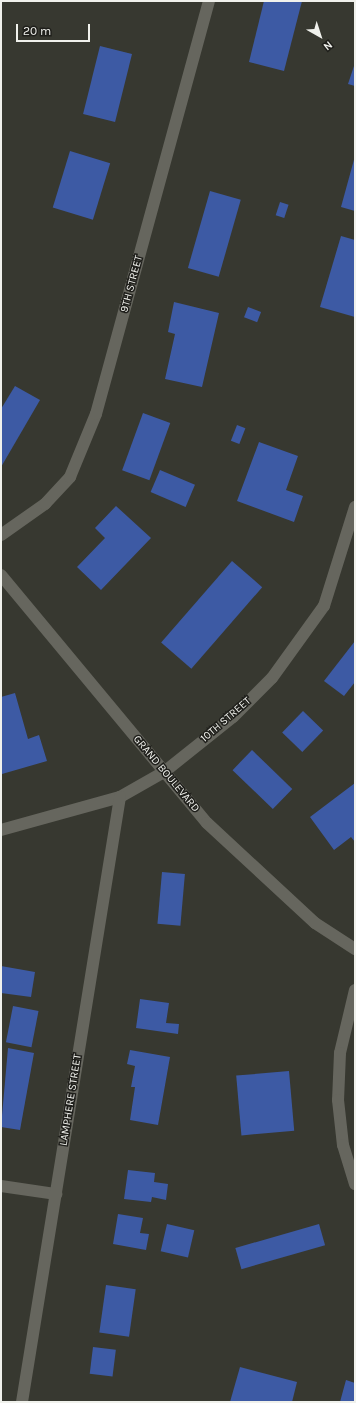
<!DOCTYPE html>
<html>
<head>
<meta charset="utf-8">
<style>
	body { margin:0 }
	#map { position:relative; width:356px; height:1403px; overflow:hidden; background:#373830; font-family:Karla,sans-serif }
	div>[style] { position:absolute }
	.building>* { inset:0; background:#3d5aa4; transform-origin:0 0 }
	.minor>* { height:12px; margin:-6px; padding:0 6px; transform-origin:6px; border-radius:6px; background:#66665e }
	span { translate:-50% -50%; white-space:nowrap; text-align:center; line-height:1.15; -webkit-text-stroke:3px #1f1f1b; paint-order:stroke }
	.street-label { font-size:11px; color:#f0f1ec }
	.frame { position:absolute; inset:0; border:2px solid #f0f1ec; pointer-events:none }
	.north { position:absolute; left:300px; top:16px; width:40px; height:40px; -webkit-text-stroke:3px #1f1f1b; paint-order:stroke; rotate:141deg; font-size:11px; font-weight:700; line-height:16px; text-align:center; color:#f0f1ec }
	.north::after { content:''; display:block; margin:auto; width:14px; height:18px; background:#f0f1ec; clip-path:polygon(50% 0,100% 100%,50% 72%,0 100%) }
	.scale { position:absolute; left:16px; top:24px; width:74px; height:18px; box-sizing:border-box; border:2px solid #f0f1ec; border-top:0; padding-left:5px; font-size:12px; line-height:14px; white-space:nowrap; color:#f0f1ec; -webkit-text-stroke:3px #1f1f1b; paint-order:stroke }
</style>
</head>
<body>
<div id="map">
	<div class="building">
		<div style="clip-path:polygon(264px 1px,302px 1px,284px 71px,249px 62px)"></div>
		<div style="left:100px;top:46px;width:33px;height:70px;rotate:14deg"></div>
		<div style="clip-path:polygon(355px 63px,355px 86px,348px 84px)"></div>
		<div style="left:70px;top:151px;width:42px;height:59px;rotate:17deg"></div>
		<div style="clip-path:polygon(355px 156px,355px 211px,341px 207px)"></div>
		<div style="left:210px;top:191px;width:32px;height:80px;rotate:16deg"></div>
		<div style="left:280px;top:202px;width:9px;height:14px;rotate:18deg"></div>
		<div style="clip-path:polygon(341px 236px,355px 240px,355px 317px,320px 307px)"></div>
		<div style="clip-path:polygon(174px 302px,219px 313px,202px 387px,165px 379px,175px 334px,168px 332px)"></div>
		<div style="left:248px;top:307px;width:14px;height:11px;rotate:21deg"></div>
		<div style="clip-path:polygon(15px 386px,40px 400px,1px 467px,1px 409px)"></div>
		<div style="left:143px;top:413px;width:29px;height:61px;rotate:20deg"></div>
		<div style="left:237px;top:425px;width:9px;height:17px;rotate:21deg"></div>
		<div style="clip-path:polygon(259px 442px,298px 456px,286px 490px,303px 496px,294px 522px,237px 501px)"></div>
		<div style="left:160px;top:470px;width:38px;height:24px;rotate:23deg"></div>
		<div style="clip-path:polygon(116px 506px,151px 538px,101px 590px,77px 567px,105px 538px,95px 528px)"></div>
		<div style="left:232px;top:561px;width:40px;height:108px;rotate:41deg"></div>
		<div style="clip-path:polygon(355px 641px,355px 682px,344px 696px,324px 681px)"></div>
		<div style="clip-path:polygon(15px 693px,28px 739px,39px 735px,47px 761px,2px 774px,1px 697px)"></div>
		<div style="left:303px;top:711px;width:28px;height:30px;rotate:44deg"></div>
		<div style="left:252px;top:750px;width:56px;height:28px;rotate:44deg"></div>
		<div style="clip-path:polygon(355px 783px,355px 842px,351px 837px,334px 850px,310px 817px)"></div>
		<div style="left:162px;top:872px;width:23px;height:52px;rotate:5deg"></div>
		<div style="clip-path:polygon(1px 966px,35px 972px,31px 997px,1px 993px)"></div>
		<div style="clip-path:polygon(140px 999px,169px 1003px,166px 1023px,179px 1024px,178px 1034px,136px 1028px)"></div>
		<div style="left:13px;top:1006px;width:26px;height:37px;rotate:11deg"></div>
		<div style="clip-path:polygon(8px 1048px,34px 1053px,20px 1130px,1px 1127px)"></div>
		<div style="clip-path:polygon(130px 1050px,170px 1057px,158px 1125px,130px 1120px,135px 1087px,131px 1087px,135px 1066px,127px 1064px)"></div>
		<div style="left:289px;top:1071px;width:60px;height:53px;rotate:85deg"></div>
		<div style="clip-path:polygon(128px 1170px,155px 1173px,154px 1182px,168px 1184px,166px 1200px,152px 1197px,151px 1202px,124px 1199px)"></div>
		<div style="clip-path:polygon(118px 1214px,143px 1218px,140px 1233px,149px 1234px,146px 1250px,113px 1244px)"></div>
		<div style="left:167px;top:1224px;width:28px;height:28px;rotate:13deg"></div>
		<div style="left:319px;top:1224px;width:22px;height:87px;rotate:74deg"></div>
		<div style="left:106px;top:1285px;width:30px;height:48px;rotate:8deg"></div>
		<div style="left:93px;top:1347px;width:23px;height:27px;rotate:7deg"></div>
		<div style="clip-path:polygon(240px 1367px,297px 1382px,292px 1402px,230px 1402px)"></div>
		<div style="clip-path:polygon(346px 1380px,355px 1383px,355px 1402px,340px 1402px)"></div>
	</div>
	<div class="minor">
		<div style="left:1px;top:535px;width:54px;rotate:-35.2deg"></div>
		<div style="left:45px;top:504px;width:37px;rotate:-47deg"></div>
		<div style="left:70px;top:477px;width:68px;rotate:-67.6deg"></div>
		<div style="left:96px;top:414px;width:428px;rotate:-74.7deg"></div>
		<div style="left:1px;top:575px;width:322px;rotate:50.3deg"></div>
		<div style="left:207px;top:823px;width:147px;rotate:42.8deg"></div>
		<div style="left:315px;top:923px;width:48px;rotate:33deg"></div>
		<div style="left:1px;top:830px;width:123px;rotate:-15.5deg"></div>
		<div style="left:120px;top:797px;width:51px;rotate:-29.6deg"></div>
		<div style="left:164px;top:772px;width:88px;rotate:-38.6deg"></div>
		<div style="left:233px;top:717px;width:55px;rotate:-45deg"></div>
		<div style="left:272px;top:678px;width:89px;rotate:-54.2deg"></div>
		<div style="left:324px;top:606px;width:104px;rotate:-72.6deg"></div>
		<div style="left:355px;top:990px;width:65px;rotate:103.4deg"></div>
		<div style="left:340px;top:1053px;width:47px;rotate:92.4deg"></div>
		<div style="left:338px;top:1100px;width:45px;rotate:83.7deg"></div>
		<div style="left:343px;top:1145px;width:41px;rotate:72.9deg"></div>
		<div style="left:1px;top:1186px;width:56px;rotate:8.3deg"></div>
		<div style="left:22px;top:1402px;width:613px;rotate:-80.8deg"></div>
	</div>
	<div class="street-label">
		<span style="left:132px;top:284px;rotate:-75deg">9TH STREET</span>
		<span style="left:226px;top:720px;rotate:-41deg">10TH STREET</span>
		<span style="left:166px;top:774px;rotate:50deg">GRAND BOULEVARD</span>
		<span style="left:71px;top:1100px;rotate:-81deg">LAMPHERE STREET</span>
	</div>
	<div class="frame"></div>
	<div class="north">N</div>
	<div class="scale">20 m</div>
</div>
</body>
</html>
